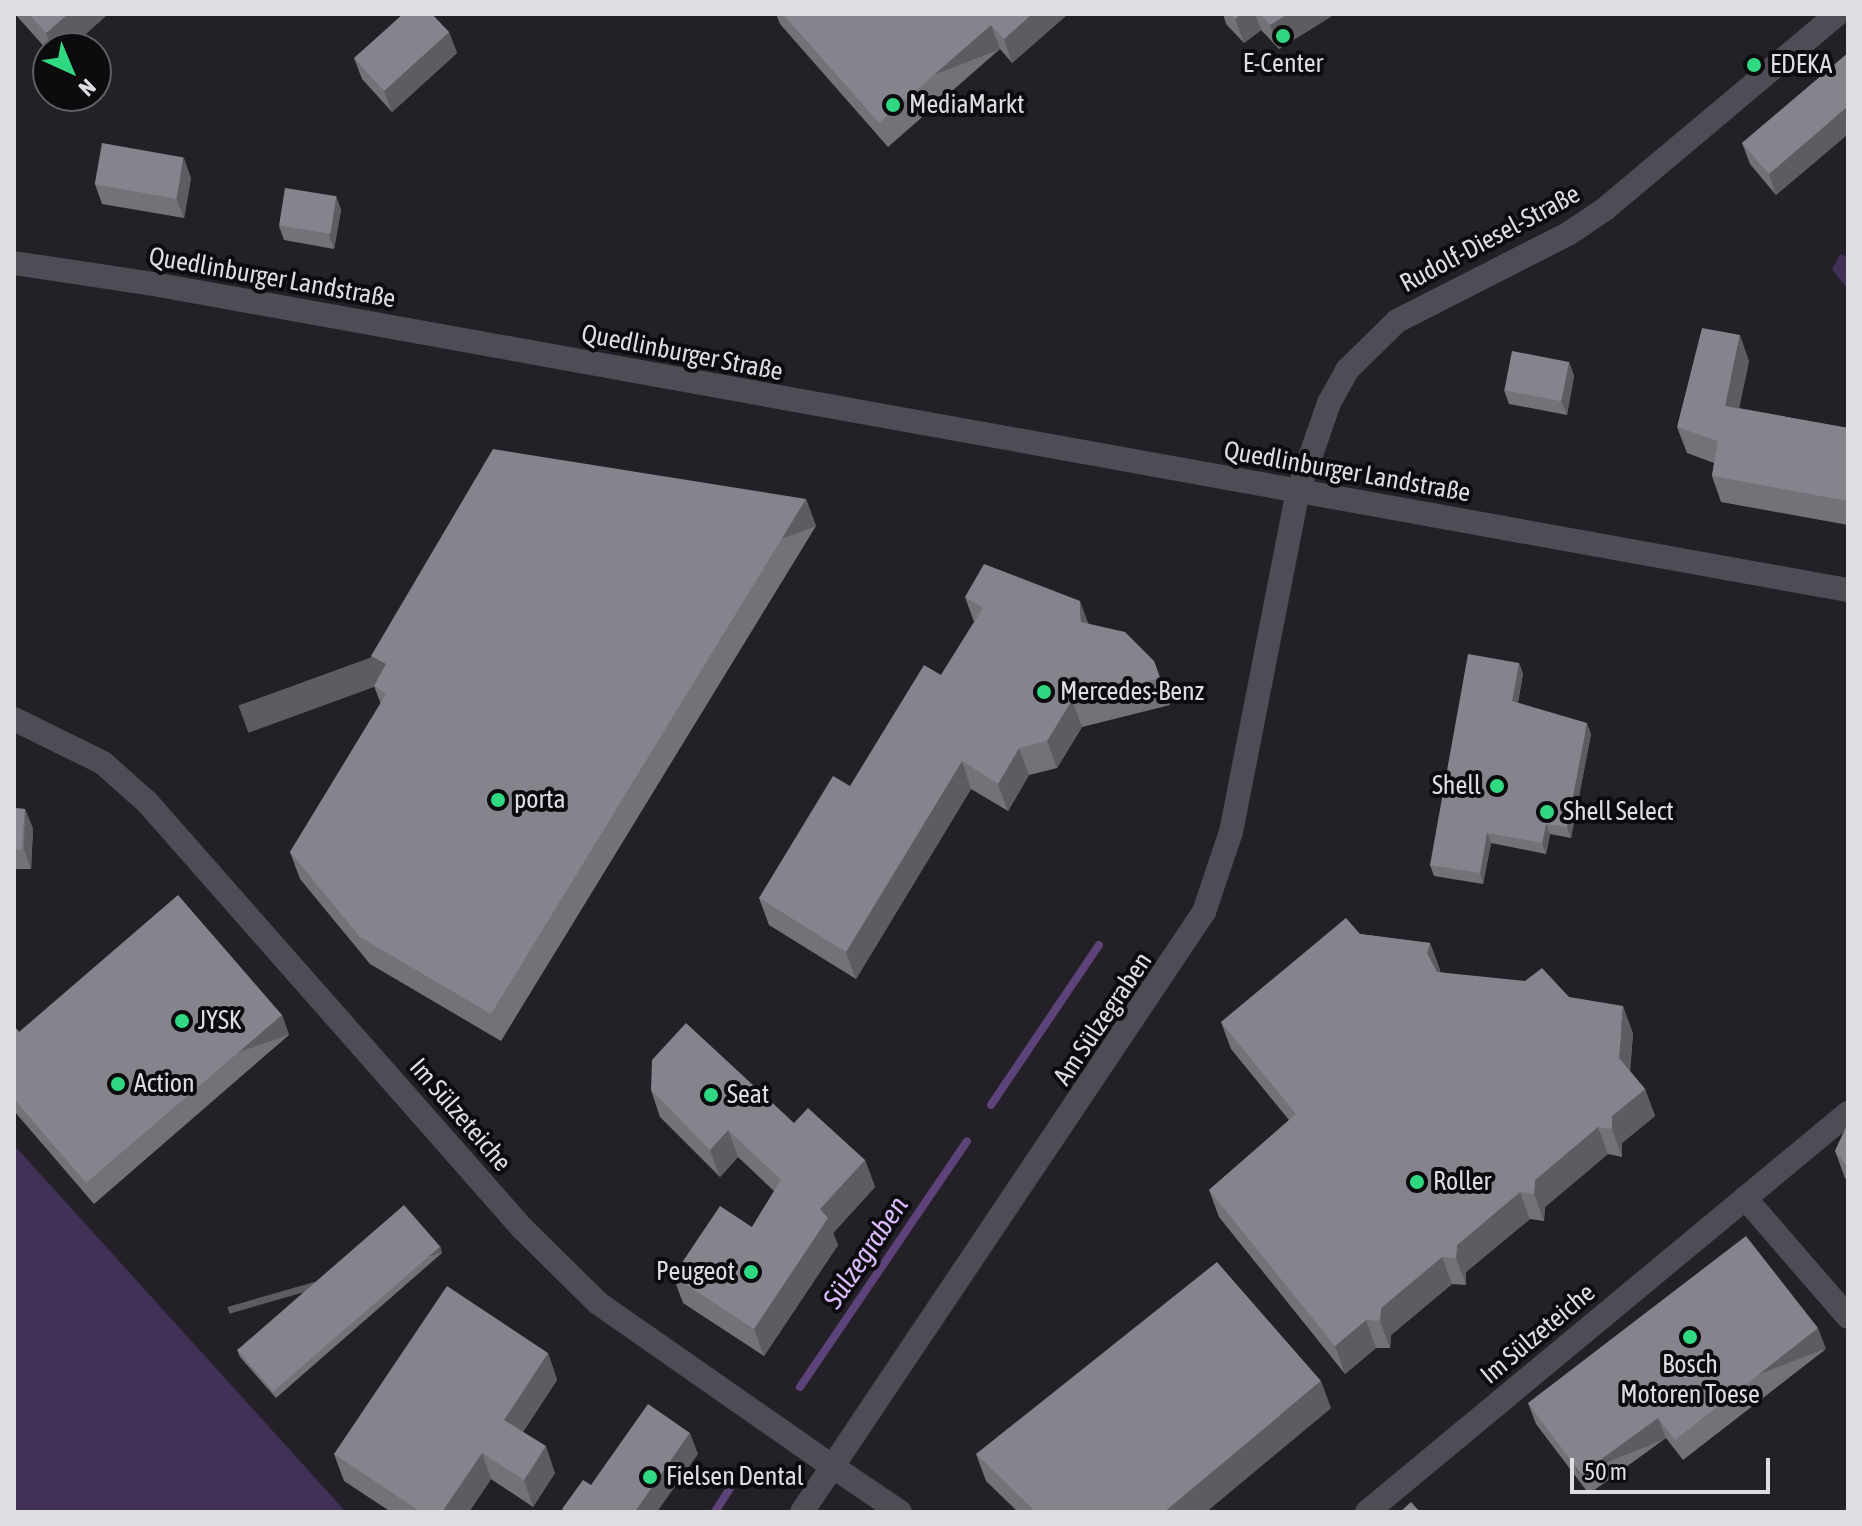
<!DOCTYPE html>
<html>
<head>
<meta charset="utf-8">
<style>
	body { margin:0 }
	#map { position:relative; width:1862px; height:1526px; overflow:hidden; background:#232028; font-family:"Asap Condensed",sans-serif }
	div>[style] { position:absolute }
	.green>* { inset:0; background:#423156 }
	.stream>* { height:8px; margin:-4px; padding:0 4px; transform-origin:4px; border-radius:4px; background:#5e437a }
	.minor>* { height:24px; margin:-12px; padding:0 12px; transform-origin:12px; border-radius:12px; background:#504c55 }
	.tertiary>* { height:24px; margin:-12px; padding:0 12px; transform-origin:12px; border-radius:12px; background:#504c55 }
	.secondary>* { height:24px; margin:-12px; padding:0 12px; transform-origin:12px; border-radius:12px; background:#504c55 }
	.wall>* { inset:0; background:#747178 }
	.shaded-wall>* { inset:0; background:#5e5c62; transform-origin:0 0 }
	.building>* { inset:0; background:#87838c; transform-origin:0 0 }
	.dots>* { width:22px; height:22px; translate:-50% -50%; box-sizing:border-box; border:4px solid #0c0b0e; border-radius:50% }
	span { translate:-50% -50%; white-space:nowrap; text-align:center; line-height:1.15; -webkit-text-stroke:8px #0c0b0e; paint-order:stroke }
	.poi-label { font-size:26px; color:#dfdde2 }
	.left { translate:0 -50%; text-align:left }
	.right { translate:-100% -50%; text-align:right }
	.street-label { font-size:26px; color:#dfdde2 }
	.water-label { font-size:28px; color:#dabbff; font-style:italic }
	.frame { position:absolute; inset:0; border:16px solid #dfdde2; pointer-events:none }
	.north { position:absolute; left:32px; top:32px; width:80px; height:80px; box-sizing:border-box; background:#0c0b0e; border:2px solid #605f63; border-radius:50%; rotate:136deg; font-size:22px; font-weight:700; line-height:32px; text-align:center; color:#dfdde2 }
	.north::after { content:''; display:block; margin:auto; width:28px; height:36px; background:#31d882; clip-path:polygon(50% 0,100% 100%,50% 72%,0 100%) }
	.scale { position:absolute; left:1570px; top:1458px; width:200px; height:36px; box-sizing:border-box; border:4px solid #dfdde2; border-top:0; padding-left:10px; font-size:24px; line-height:28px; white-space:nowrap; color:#dfdde2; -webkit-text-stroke:6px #0c0b0e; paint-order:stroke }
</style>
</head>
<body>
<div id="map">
	<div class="green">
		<div style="clip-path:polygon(1840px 254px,1848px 257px,1848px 289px,1832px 270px)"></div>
		<div style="clip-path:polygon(14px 1145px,346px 1512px,14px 1512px)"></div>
	</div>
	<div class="stream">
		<div style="left:991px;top:1105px;width:193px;rotate:-56deg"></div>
		<div style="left:800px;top:1387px;width:297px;rotate:-55.8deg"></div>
		<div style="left:715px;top:1512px;width:54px;rotate:-57.8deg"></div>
	</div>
	<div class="minor">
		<div style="left:1745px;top:1198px;width:157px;rotate:49.1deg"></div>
		<div style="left:832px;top:1466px;width:82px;rotate:34.1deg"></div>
		<div style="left:1367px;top:1512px;width:625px;rotate:-39.68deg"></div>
	</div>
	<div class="tertiary">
		<div style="left:14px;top:719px;width:99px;rotate:26.3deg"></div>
		<div style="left:103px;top:763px;width:59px;rotate:41.6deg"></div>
		<div style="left:147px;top:802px;width:568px;rotate:48.64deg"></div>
		<div style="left:522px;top:1228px;width:107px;rotate:44.6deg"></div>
		<div style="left:598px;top:1303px;width:285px;rotate:34.9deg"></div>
		<div style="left:802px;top:1512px;width:722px;rotate:-56.18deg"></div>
		<div style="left:1204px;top:912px;width:84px;rotate:-71.4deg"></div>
		<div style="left:1231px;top:832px;width:347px;rotate:-78.9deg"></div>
		<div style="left:1298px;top:492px;width:94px;rotate:-70.8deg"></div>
		<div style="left:1329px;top:403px;width:38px;rotate:-61deg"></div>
		<div style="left:1347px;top:370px;width:70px;rotate:-44.4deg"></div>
		<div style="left:1397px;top:321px;width:192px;rotate:-27deg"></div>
		<div style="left:1568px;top:234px;width:45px;rotate:-34deg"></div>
		<div style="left:1605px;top:209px;width:303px;rotate:-40deg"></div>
	</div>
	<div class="secondary">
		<div style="left:14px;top:263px;width:147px;rotate:8.6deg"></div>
		<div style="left:159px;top:285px;width:1716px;rotate:10.24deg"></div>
	</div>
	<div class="wall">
		<div style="clip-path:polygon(15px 14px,108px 14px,70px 48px,48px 48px,48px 51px)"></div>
		<div style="clip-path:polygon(776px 14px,1068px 14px,1012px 63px,1000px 49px,888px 147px,780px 24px)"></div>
		<div style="clip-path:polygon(1223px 14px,1335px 14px,1279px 49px,1261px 30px,1244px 43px,1226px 24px)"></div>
		<div style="clip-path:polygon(449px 32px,457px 53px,392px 112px,362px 79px,354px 58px)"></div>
		<div style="clip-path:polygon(1848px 53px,1848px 134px,1776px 195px,1750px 164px,1742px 143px)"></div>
		<div style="clip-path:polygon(191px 178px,184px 218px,102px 204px,95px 184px)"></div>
		<div style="clip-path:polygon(336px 196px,341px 210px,334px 249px,284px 240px,279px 226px)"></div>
		<div style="clip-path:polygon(1749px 361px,1739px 408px,1848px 428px,1848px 525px,1721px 502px,1712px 476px,1714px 463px,1687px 453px,1677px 427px)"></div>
		<div style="clip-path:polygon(1569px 362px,1574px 376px,1567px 415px,1509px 404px,1504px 390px)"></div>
		<div style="clip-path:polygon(806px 499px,816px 526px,501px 1041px,370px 964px,300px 879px,290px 852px,381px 704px,374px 686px,379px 678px,371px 656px)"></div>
		<div style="clip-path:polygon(965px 597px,1089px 624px,1154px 661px,1170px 705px,1082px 727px,1057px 768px,1029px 775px,1008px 811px,971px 789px,856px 979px,769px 925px,759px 898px,941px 675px,974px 622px)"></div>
		<div style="clip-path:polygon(1519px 663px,1523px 674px,1518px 703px,1591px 734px,1571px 838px,1550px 834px,1546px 854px,1491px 843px,1483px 884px,1434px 876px,1430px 865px)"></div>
		<div style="clip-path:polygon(14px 808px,25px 809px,33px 829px,31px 869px,14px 869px)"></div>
		<div style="clip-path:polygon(1360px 934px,1430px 943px,1440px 970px,1439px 972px,1569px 997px,1633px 1033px,1630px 1071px,1645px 1089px,1655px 1116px,1622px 1143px,1622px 1157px,1608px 1154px,1545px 1207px,1544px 1221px,1530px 1219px,1466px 1272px,1466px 1285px,1452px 1284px,1391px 1335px,1390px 1348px,1376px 1348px,1345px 1374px,1219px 1217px,1209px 1190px,1289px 1120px,1231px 1049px,1221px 1022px)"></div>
		<div style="clip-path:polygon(282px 1015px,289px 1035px,94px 1204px,14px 1111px,14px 1026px,19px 1032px)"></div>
		<div style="clip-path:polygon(651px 1090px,794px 1123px,865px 1160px,875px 1187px,833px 1233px,838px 1245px,764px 1356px,683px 1303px,673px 1276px,752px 1227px,774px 1191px,738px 1157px,720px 1177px,660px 1117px)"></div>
		<div style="clip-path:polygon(1848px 1123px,1848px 1181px,1845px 1178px,1835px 1151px)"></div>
		<div style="clip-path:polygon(440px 1246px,442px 1253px,276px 1398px,240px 1357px,237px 1350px)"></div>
		<div style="clip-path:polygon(1826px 1349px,1683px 1460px,1666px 1438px,1589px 1494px,1536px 1424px,1528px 1403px)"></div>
		<div style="clip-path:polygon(548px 1353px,557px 1380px,523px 1432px,555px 1473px,533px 1507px,491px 1479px,469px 1512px,391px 1512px,344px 1481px,334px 1454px)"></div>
		<div style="clip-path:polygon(1331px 1408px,1206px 1512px,1018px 1512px,986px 1481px,976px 1454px)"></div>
	</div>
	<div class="shaded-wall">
		<div style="clip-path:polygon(68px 14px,108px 14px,70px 48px,52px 48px,46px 33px)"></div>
		<div style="clip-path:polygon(1032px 14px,1068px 14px,1012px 63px,1004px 39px)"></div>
		<div style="clip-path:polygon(1241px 14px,1255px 14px,1261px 30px,1244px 43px,1235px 19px)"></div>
		<div style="clip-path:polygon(1288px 14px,1335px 14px,1279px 49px,1270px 25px)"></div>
		<div style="left:991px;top:25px;width:26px;height:149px;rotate:69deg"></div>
		<div style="clip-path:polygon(449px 32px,457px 53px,392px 112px,384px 91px)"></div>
		<div style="clip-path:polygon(1848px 106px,1848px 134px,1776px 195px,1769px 174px)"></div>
		<div style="clip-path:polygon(184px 158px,191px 178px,184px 218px,176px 198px)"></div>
		<div style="clip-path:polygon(336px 196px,341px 210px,334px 249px,329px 235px)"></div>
		<div style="clip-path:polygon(1740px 335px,1749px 361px,1734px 432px,1725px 406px)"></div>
		<div style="clip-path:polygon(1569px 362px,1574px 376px,1567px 415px,1561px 401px)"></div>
		<div style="left:806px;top:499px;width:29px;height:604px;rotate:70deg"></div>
		<div style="clip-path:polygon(1080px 601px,1090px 628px,1081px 622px)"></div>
		<div style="clip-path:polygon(1519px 663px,1523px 674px,1516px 712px,1512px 701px)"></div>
		<div style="clip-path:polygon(1072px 700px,1082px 727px,1057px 768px,1047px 741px)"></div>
		<div style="clip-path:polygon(1587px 723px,1591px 734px,1571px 838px,1567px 827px)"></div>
		<div style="clip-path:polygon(1019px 748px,1029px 775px,1008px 811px,998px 784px)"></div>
		<div style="clip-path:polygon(962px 761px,971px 789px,856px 979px,846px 952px)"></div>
		<div style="clip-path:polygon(25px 809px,33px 829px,31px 869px,24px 849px)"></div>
		<div style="clip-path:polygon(1546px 824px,1550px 834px,1546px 854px,1542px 843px)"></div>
		<div style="clip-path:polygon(1487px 833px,1491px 843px,1483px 884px,1480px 873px)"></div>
		<div style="clip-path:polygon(1430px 943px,1440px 970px,1437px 980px,1427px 953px)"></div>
		<div style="clip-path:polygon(1623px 1006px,1633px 1033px,1629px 1086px,1619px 1058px)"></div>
		<div style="left:282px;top:1015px;width:21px;height:258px;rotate:71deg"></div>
		<div style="clip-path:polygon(1645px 1089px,1655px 1116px,1622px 1143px,1622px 1157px,1612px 1129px,1612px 1116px)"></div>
		<div style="clip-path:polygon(1598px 1127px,1608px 1154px,1545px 1207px,1544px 1221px,1534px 1194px,1535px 1180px)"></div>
		<div style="clip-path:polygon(728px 1130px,738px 1157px,720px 1177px,710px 1150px)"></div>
		<div style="clip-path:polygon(865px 1160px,875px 1187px,833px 1233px,838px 1245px,764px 1356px,754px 1329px,820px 1209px)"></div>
		<div style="clip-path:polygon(1520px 1192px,1530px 1219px,1466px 1272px,1466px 1285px,1456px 1258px,1457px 1245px)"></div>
		<div style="left:440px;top:1246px;width:7px;height:221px;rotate:74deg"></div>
		<div style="clip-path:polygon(1442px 1257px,1452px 1284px,1391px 1335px,1390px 1348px,1380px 1321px,1381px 1308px)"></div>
		<div style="clip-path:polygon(1366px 1320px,1376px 1348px,1345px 1374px,1335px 1346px)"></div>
		<div style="left:1818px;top:1328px;width:22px;height:182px;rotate:69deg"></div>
		<div style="clip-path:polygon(548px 1353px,557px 1380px,513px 1446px,504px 1420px)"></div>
		<div style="clip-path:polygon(1321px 1381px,1331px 1408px,1206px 1512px,1164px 1512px)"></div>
		<div style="left:1658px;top:1418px;width:22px;height:95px;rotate:68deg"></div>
		<div style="clip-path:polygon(690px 1433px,698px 1454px,657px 1512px,635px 1512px)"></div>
		<div style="clip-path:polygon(546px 1446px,555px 1473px,533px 1507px,524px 1480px)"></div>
		<div style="clip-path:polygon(482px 1453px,491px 1479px,469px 1512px,442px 1512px)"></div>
	</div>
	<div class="building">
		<div style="clip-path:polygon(29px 14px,68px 14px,46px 33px)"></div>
		<div style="clip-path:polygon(403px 14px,432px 14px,449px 32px,384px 91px,354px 58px)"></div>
		<div style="clip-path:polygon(783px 14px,1032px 14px,1004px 39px,991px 25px,879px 123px)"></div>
		<div style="clip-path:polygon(1231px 14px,1241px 14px,1235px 19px)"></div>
		<div style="clip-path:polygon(1260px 14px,1288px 14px,1270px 25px)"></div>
		<div style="clip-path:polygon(1848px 53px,1848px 106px,1769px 174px,1742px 143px)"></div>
		<div style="left:102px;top:143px;width:83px;height:42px;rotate:10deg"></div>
		<div style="left:285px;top:188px;width:52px;height:38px;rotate:9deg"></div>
		<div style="clip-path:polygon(1702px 328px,1740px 335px,1725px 406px,1848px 428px,1848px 501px,1712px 476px,1718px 441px,1677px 427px)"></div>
		<div style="left:1512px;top:351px;width:58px;height:40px;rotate:11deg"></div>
		<div style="clip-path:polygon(493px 449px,806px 499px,491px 1014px,360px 937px,290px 852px,386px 694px,374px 686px,386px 664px,371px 656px)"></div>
		<div style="clip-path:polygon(984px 564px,1080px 601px,1081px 622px,1125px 632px,1154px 661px,1160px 678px,1072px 700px,1047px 741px,1019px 748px,998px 784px,962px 761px,846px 952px,759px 898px,833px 776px,850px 786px,924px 665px,941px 675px,983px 608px,965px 597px)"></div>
		<div style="clip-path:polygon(1468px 654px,1519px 663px,1512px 701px,1587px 723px,1567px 827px,1546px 824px,1542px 843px,1487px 833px,1480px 873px,1430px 865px)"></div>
		<div style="left:14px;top:808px;width:11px;height:41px;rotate:5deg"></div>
		<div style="clip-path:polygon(178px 895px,282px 1015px,86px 1183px,14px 1099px,14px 1026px,19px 1032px)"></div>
		<div style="clip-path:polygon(1346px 918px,1360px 934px,1430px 943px,1427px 953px,1437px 972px,1525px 981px,1542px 968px,1569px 997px,1623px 1006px,1619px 1058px,1645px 1089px,1612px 1116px,1612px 1129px,1598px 1127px,1535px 1180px,1534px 1194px,1520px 1192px,1457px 1245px,1456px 1258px,1442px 1257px,1381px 1308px,1380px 1321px,1366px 1320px,1335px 1346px,1209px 1190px,1296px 1114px,1221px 1022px)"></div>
		<div style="clip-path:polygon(686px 1023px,794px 1123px,808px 1108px,865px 1160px,820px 1209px,828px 1218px,754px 1329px,673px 1276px,720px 1206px,752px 1227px,781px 1180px,728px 1130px,710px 1150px,651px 1090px,652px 1060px)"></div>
		<div style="clip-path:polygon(1848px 1123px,1848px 1168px,1835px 1151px)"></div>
		<div style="left:404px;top:1205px;width:55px;height:221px;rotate:49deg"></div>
		<div style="clip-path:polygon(1746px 1236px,1818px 1328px,1675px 1440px,1658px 1418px,1581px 1474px,1528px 1403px)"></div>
		<div style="clip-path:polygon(1217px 1262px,1321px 1381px,1164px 1512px,1036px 1512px,976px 1454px)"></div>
		<div style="clip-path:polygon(447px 1286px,548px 1353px,504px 1420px,546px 1446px,524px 1480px,482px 1453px,442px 1512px,421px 1512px,334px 1454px)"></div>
		<div style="clip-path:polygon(648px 1404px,690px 1433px,635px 1512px,566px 1512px,562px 1509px,583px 1480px,591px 1485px)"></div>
		<div style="clip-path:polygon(1411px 1502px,1420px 1512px,1400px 1512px)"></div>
	</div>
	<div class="dots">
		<div style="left:1283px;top:36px;background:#31d882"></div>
		<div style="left:1754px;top:65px;background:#31d882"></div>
		<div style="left:893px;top:105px;background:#31d882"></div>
		<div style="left:1044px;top:692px;background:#31d882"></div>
		<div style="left:1497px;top:786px;background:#31d882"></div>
		<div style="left:498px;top:800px;background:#31d882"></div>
		<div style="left:1547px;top:812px;background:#31d882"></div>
		<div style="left:182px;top:1021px;background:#31d882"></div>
		<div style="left:118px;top:1084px;background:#31d882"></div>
		<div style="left:711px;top:1095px;background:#31d882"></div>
		<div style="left:1417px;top:1182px;background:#31d882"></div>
		<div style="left:751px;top:1272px;background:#31d882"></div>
		<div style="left:1690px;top:1337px;background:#31d882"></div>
		<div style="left:650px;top:1477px;background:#31d882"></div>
	</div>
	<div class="poi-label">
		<span style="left:1283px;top:64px">E-Center</span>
		<span class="left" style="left:1770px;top:65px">EDEKA</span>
		<span class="left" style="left:909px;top:105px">MediaMarkt</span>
		<span class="left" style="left:1060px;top:692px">Mercedes-Benz</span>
		<span class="right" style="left:1481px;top:786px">Shell</span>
		<span class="left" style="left:514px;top:800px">porta</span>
		<span class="left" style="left:1563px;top:812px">Shell Select</span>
		<span class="left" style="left:198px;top:1021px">JYSK</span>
		<span class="left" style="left:134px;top:1084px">Action</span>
		<span class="left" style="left:727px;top:1095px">Seat</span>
		<span class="left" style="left:1433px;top:1182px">Roller</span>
		<span class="right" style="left:735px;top:1272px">Peugeot</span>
		<span style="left:1690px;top:1380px">Bosch<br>Motoren Toese</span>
		<span class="left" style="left:666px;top:1477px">Fielsen Dental</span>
	</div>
	<div class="street-label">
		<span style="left:1490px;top:239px;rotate:-28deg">Rudolf-Diesel-Straße</span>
		<span style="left:272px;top:278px;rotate:10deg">Quedlinburger Landstraße</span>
		<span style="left:682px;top:353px;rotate:11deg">Quedlinburger Straße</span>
		<span style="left:1347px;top:472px;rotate:10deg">Quedlinburger Landstraße</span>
		<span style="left:1103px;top:1019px;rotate:-56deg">Am Sülzegraben</span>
		<span style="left:460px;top:1115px;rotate:49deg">Im Sülzeteiche</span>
		<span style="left:1538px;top:1334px;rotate:-40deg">Im Sülzeteiche</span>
	</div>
	<div class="water-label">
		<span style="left:865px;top:1252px;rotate:-56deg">Sülzegraben</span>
	</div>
	<div class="frame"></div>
	<div class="north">N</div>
	<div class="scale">50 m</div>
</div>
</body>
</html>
